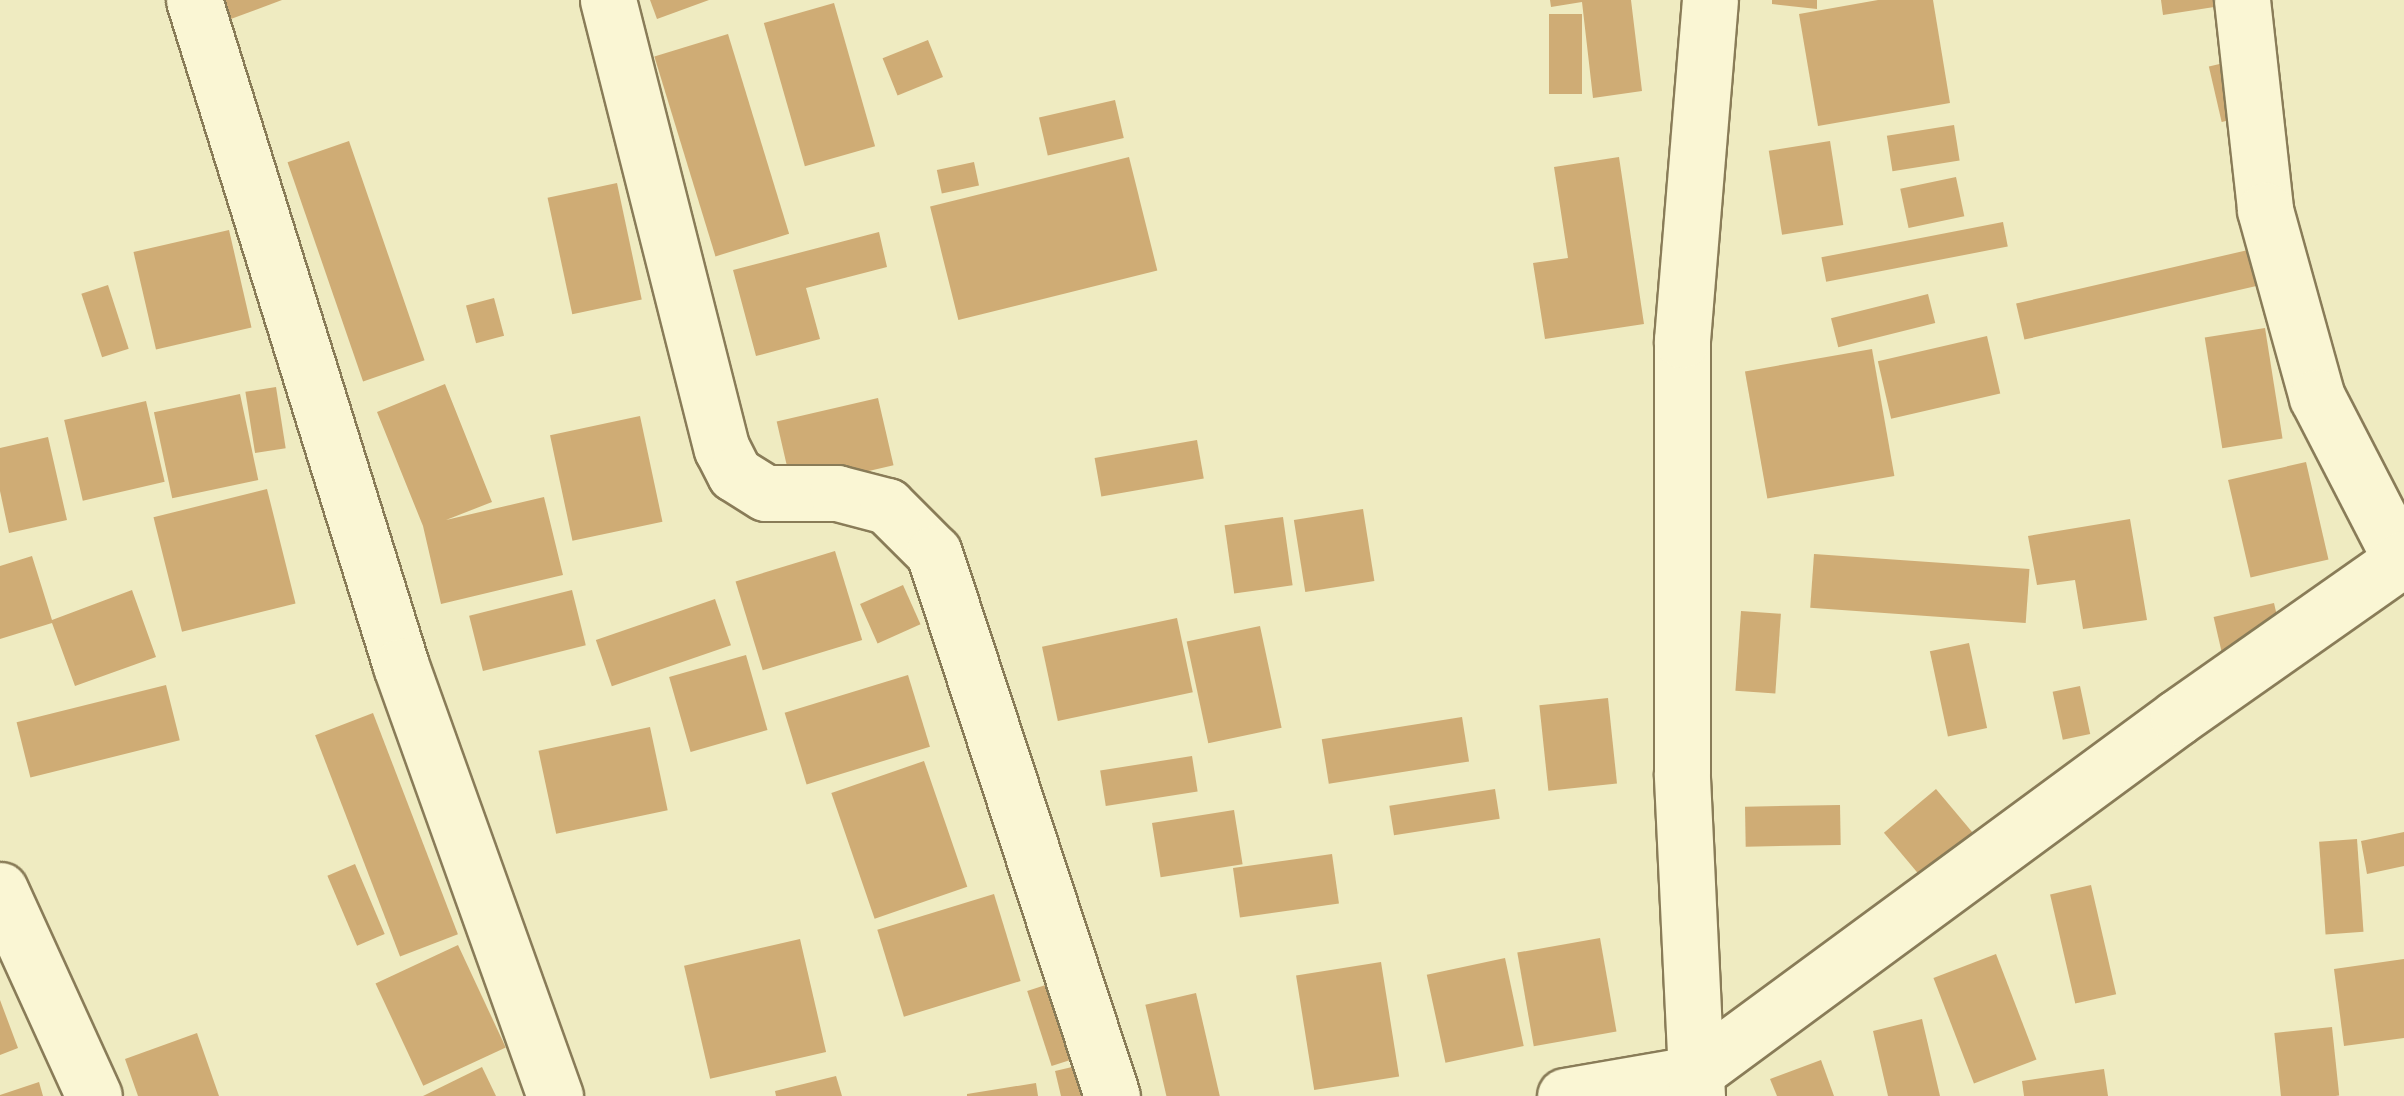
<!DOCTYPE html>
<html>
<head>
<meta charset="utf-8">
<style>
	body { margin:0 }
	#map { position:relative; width:2404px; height:1096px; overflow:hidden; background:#efebc1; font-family:"IBM Plex Serif",serif }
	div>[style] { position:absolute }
	.building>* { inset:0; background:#cfac75; transform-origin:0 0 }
	.roads { filter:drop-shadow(2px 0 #897c58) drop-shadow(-2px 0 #897c58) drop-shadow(0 2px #897c58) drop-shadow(0 -2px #897c58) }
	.minor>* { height:55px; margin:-27.5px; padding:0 27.5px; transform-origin:27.5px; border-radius:27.5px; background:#faf6d4 }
	.tertiary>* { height:55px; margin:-27.5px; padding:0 27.5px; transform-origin:27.5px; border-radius:27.5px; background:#faf6d4 }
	span { translate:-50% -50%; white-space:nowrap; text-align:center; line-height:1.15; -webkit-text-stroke:9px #f7f3d0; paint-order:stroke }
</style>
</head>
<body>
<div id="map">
	<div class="building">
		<div style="clip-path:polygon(212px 0,282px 0,220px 23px)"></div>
		<div style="clip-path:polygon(650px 0,709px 0,657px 19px)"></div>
		<div style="clip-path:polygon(1550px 0,1631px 0,1642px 91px,1593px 98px,1582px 2px,1551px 7px)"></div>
		<div style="clip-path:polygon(1772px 0,1817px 0,1817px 9px,1772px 4px)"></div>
		<div style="clip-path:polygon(1878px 0,1933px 0,1950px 103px,1818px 126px,1799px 14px)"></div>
		<div style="clip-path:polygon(2161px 0,2226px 0,2227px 5px,2163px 15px)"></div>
		<div style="left:834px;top:3px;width:149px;height:73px;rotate:74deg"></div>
		<div style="left:1549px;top:14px;width:33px;height:80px"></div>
		<div style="left:728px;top:34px;width:209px;height:77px;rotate:73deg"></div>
		<div style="left:928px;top:40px;width:40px;height:49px;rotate:68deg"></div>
		<div style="left:2241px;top:59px;width:57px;height:33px;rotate:77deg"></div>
		<div style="left:1115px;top:100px;width:39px;height:78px;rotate:77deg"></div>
		<div style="left:1954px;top:125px;width:36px;height:68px;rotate:81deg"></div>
		<div style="left:349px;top:141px;width:232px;height:65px;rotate:71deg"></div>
		<div style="left:1830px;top:141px;width:85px;height:62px;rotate:81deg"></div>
		<div style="left:1129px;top:157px;width:117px;height:205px;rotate:76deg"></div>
		<div style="clip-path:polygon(1619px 157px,1644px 324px,1545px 339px,1533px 263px,1568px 258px,1554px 167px)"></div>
		<div style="left:974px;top:162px;width:24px;height:38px;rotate:78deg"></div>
		<div style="left:1956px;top:177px;width:40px;height:57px;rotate:78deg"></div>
		<div style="left:617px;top:183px;width:119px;height:71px;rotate:78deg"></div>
		<div style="left:2003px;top:222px;width:25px;height:185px;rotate:79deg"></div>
		<div style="left:229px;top:230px;width:100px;height:98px;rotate:77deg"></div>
		<div style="clip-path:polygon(879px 232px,887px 267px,806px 288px,820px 339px,756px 356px,733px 270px)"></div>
		<div style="left:2248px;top:250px;width:37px;height:238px;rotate:77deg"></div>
		<div style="left:108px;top:285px;width:67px;height:28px;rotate:72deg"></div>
		<div style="left:1928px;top:294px;width:30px;height:100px;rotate:76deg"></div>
		<div style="left:494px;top:298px;width:39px;height:29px;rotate:75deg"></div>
		<div style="left:2265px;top:328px;width:112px;height:61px;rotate:81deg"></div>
		<div style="left:1987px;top:336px;width:59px;height:112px;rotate:77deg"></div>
		<div style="left:1872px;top:349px;width:129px;height:129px;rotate:80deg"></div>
		<div style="clip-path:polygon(445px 384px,492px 502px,446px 520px,544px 497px,563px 575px,441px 604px,423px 526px,377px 412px)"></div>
		<div style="left:276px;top:387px;width:62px;height:31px;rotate:81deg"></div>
		<div style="left:240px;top:394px;width:88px;height:88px;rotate:78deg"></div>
		<div style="left:878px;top:398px;width:69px;height:104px;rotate:77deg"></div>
		<div style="left:146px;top:401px;width:83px;height:84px;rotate:77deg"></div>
		<div style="left:640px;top:416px;width:108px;height:92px;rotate:78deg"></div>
		<div style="clip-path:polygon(48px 437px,67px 520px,9px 533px,0 491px,0 448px)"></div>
		<div style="left:1197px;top:440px;width:39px;height:104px;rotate:80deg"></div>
		<div style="left:2306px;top:462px;width:100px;height:80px;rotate:77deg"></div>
		<div style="left:267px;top:489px;width:118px;height:117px;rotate:76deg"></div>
		<div style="left:1363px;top:509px;width:73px;height:70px;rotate:81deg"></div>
		<div style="left:1283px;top:517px;width:69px;height:59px;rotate:82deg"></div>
		<div style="clip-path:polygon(2130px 519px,2147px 620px,2083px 629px,2075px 580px,2037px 585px,2028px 536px)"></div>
		<div style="left:835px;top:551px;width:93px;height:104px;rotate:73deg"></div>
		<div style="left:1814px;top:554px;width:216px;height:54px;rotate:4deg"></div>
		<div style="clip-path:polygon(32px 556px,52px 620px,132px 590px,156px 657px,75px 686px,52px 623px,0 639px,0 566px)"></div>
		<div style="left:903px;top:585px;width:43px;height:47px;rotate:66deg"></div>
		<div style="left:572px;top:590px;width:57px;height:106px;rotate:76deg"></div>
		<div style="left:715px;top:599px;width:49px;height:126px;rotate:71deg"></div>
		<div style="left:2274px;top:603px;width:39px;height:62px;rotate:77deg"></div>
		<div style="left:1741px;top:611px;width:40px;height:80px;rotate:4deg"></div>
		<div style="left:1177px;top:618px;width:76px;height:138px;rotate:78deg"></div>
		<div style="left:1260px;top:626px;width:104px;height:75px;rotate:78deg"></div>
		<div style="left:1969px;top:643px;width:87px;height:40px;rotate:78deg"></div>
		<div style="left:746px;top:655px;width:78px;height:80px;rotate:74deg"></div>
		<div style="left:908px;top:675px;width:75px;height:129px;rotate:73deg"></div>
		<div style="left:166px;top:685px;width:57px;height:154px;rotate:76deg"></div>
		<div style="left:2080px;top:686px;width:49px;height:28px;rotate:78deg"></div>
		<div style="left:1608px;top:698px;width:86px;height:69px;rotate:84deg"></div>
		<div style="left:373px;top:713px;width:237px;height:62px;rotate:69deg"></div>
		<div style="left:1462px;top:717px;width:45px;height:142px;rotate:81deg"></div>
		<div style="left:650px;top:727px;width:85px;height:114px;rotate:78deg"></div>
		<div style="left:1192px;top:756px;width:36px;height:93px;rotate:81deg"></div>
		<div style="left:924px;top:761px;width:133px;height:98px;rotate:71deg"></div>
		<div style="left:1495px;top:789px;width:30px;height:107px;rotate:81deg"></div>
		<div style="left:1936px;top:789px;width:65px;height:68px;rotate:50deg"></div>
		<div style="left:1840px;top:805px;width:40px;height:95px;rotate:89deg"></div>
		<div style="left:1234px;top:810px;width:55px;height:83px;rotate:81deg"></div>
		<div style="clip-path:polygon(2404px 832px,2404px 866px,2367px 874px,2361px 841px)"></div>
		<div style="left:2357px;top:839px;width:93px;height:38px;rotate:86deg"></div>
		<div style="left:1332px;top:854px;width:50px;height:100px;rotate:82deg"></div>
		<div style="left:355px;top:864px;width:76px;height:30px;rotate:67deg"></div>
		<div style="left:2091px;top:885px;width:112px;height:42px;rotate:77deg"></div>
		<div style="left:994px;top:894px;width:91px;height:122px;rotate:73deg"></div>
		<div style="left:1600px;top:938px;width:95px;height:84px;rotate:80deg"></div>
		<div style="left:800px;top:939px;width:116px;height:119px;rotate:77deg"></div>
		<div style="left:458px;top:945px;width:113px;height:91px;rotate:65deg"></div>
		<div style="left:1996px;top:954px;width:113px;height:67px;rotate:69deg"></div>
		<div style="left:1505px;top:958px;width:90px;height:80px;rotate:78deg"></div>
		<div style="clip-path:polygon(2404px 959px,2404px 1038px,2344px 1046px,2334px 969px)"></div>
		<div style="left:1381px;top:962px;width:116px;height:86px;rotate:81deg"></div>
		<div style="left:1070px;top:977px;width:79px;height:45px;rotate:72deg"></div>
		<div style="left:1196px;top:993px;width:106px;height:52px;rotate:77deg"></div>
		<div style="clip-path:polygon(0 1000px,18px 1048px,0 1055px)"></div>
		<div style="clip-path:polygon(1922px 1019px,1940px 1096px,1888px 1096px,1873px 1031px)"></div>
		<div style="left:2332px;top:1027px;width:69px;height:58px;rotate:84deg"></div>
		<div style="clip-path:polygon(197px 1033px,219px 1096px,138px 1096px,125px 1059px)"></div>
		<div style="clip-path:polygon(1821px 1060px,1834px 1096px,1777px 1096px,1770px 1079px)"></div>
		<div style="clip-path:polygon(1098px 1061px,1107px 1096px,1061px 1096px,1055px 1071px)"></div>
		<div style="clip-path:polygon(482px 1067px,496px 1096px,423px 1096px)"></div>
		<div style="clip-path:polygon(2104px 1069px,2108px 1096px,2024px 1096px,2022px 1081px)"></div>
		<div style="clip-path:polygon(836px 1076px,842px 1096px,776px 1096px,775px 1091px)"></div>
		<div style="clip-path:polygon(39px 1082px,43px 1096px,0 1096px,0 1095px)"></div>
		<div style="clip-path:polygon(1036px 1083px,1038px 1096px,967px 1096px,967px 1094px)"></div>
	</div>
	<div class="roads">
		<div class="minor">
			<div style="left:194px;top:0;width:697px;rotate:72.73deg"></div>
			<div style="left:401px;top:666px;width:457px;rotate:70.3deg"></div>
			<div style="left:608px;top:0;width:463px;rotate:75.8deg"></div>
			<div style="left:722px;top:449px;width:28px;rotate:63deg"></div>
			<div style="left:735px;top:474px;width:36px;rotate:32deg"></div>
			<div style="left:766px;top:493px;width:71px"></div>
			<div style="left:837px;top:493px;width:52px;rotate:14.6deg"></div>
			<div style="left:887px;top:506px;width:66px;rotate:45deg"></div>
			<div style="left:934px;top:553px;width:571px;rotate:71.85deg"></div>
			<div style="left:2242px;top:0;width:211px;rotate:83.7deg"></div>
			<div style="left:2265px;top:210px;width:194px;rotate:74.5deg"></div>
			<div style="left:2317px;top:397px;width:183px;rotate:62.7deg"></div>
			<div style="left:0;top:890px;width:226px;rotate:65.5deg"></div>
			<div style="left:1565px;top:1096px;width:130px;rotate:-9.8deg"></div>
			<div style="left:1693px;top:1074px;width:602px;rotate:-36.36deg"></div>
			<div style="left:2178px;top:717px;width:276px;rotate:-35.1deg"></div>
		</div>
		<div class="tertiary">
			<div style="left:1697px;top:1096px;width:323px;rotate:-92.7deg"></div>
			<div style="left:1682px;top:773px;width:433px;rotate:-90deg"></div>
			<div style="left:1682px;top:340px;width:341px;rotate:-85.3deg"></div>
		</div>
	</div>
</div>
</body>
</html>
